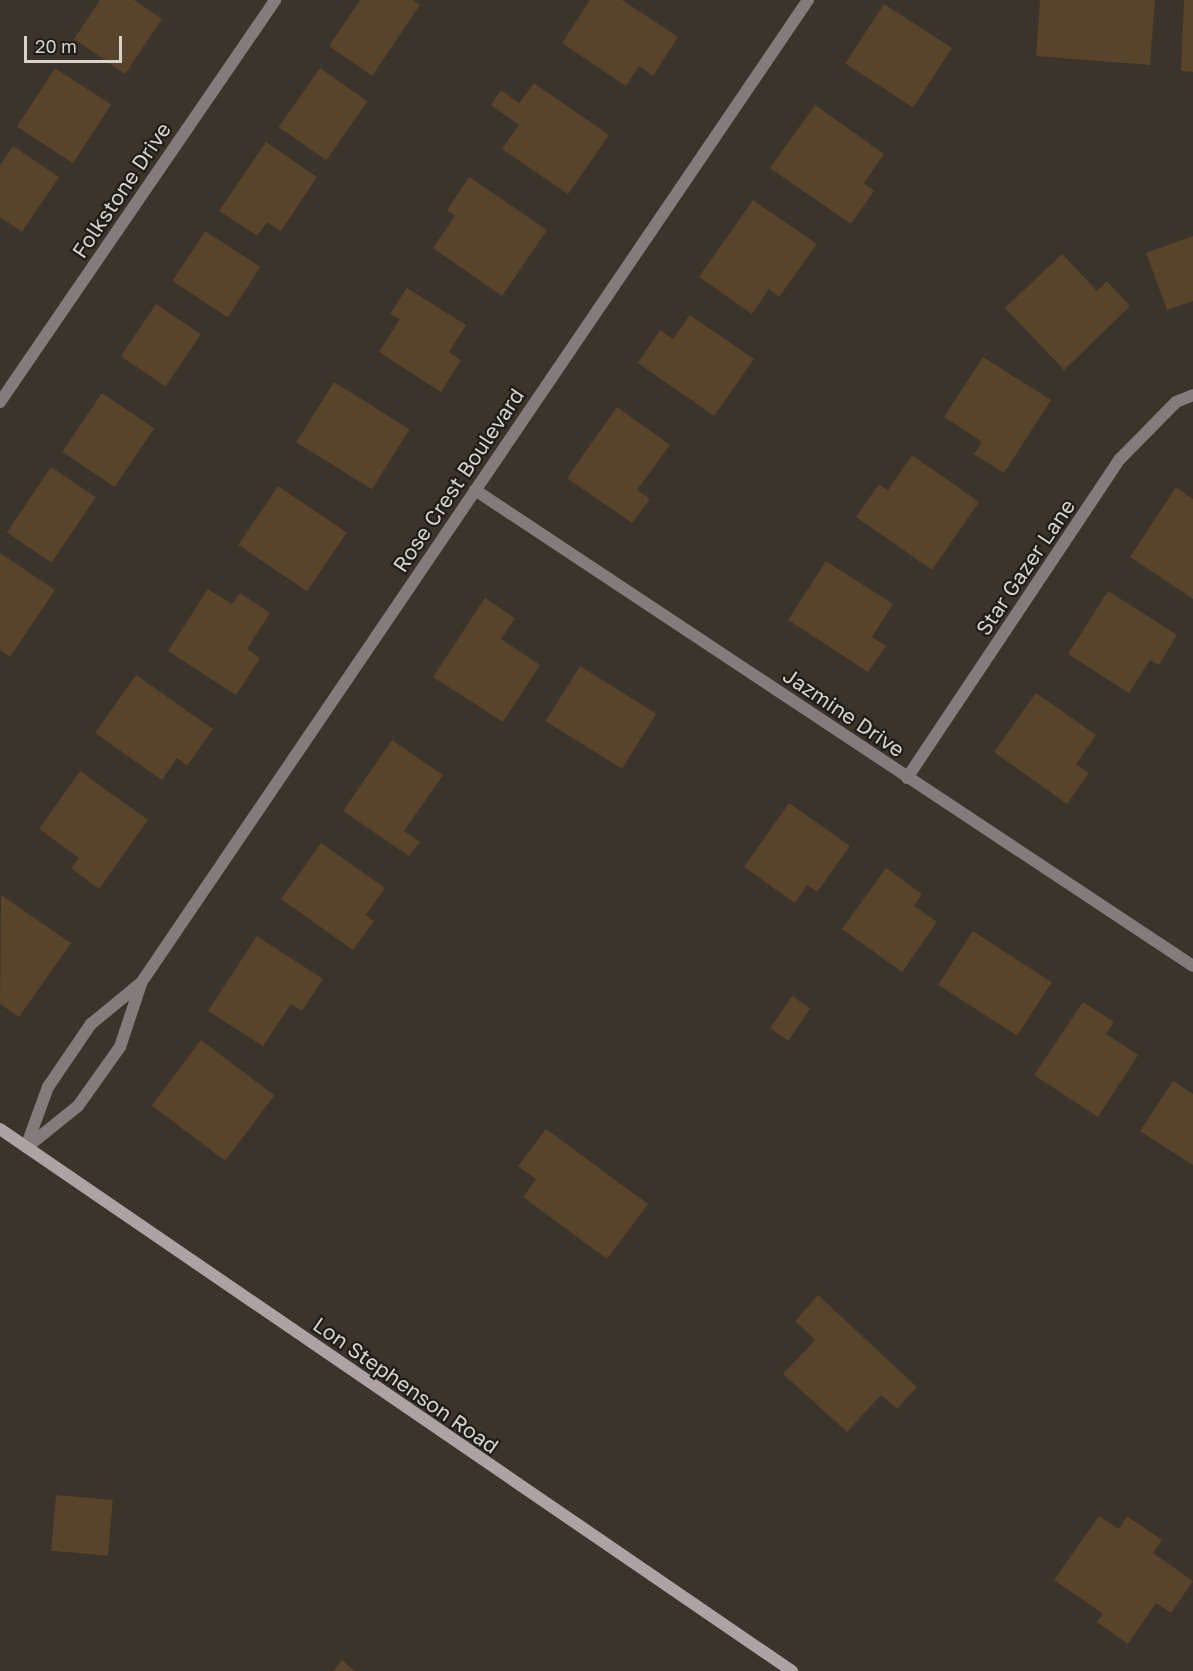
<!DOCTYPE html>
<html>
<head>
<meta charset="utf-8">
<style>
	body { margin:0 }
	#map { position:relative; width:1193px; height:1671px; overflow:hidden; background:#3b342b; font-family:"Golos Text",sans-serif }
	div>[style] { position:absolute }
	.building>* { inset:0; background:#58432b; transform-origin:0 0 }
	.street>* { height:12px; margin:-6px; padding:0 6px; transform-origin:6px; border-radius:6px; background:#827c7c }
	.secondary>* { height:12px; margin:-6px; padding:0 6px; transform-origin:6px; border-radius:6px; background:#ada3a4 }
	span { translate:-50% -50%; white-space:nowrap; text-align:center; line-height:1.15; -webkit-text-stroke:4.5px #201d19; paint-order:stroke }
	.street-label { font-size:21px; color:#d6d2cc }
	.scale { position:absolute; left:24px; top:36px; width:98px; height:27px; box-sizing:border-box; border:3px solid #d6d2cc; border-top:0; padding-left:8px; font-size:18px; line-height:21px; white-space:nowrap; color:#d6d2cc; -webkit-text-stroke:4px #201d19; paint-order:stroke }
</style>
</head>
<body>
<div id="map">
	<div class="building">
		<div style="clip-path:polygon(100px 0,134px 0,162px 19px,125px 74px,74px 39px)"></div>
		<div style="clip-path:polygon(360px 0,413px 0,420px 5px,372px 76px,329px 46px)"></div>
		<div style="clip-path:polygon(590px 0,622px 0,678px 37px,653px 76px,639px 66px,626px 86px,562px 43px)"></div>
		<div style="clip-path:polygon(1040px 0,1155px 0,1150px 65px,1036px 56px)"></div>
		<div style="clip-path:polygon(1184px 0,1193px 0,1193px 72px,1181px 71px)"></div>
		<div style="left:884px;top:4px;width:81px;height:71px;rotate:33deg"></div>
		<div style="left:55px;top:68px;width:67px;height:70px;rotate:33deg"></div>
		<div style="left:320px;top:68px;width:58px;height:72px;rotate:35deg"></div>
		<div style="clip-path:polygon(534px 83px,609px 135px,568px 194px,502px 149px,519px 125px,491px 105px,501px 90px,519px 103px)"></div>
		<div style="clip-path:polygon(815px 105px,884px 154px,864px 183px,874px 191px,851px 224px,770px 168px)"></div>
		<div style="clip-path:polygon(266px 142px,317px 177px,281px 231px,267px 222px,257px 236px,219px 211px)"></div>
		<div style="clip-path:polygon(13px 146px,59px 177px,22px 232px,0 217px,0 165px)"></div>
		<div style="clip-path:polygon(469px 177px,547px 230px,502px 296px,433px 248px,455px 216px,447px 210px)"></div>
		<div style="clip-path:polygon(753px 200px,817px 244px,779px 297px,769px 289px,752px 314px,699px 277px)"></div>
		<div style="left:205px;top:231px;width:66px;height:60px;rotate:33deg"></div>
		<div style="clip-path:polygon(1193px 236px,1193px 301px,1167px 310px,1146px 253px)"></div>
		<div style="clip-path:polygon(1062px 254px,1097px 291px,1107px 281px,1130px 306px,1064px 370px,1005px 308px)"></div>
		<div style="clip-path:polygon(407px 288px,466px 325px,449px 352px,461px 360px,441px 392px,379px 352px,400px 319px,390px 314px)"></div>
		<div style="left:156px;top:304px;width:54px;height:63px;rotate:34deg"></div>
		<div style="clip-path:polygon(690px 315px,754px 359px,714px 416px,638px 363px,660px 330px,673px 339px)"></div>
		<div style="clip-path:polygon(983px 357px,1051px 400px,1004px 473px,974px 454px,982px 442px,944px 417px)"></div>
		<div style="left:334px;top:382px;width:89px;height:71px;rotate:32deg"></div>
		<div style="left:102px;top:393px;width:63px;height:71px;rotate:34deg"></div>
		<div style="clip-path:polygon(617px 407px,670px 445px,637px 490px,650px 499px,632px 523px,567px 478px)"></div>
		<div style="clip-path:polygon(912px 455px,979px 502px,932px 570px,856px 517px,879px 484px,888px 490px)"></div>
		<div style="left:51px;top:467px;width:54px;height:79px;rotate:34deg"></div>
		<div style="left:278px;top:486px;width:83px;height:71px;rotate:34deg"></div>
		<div style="clip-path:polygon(1176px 487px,1193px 499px,1193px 599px,1130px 557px)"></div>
		<div style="clip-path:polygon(0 553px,55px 590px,10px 657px,0 650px)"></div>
		<div style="clip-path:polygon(826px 561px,893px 604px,872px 637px,886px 646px,868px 672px,788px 620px)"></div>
		<div style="clip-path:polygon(208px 589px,232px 604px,240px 593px,270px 613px,247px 649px,260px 658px,236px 695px,168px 651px)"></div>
		<div style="clip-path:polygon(1108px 591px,1177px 635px,1159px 665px,1150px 660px,1129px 693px,1068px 654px)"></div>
		<div style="clip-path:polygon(485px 598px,515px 618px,501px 639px,540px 665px,503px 722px,433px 677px)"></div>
		<div style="left:580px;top:666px;width:90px;height:65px;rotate:32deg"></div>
		<div style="clip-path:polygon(136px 675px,213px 729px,187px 766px,177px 758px,162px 780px,95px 733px)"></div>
		<div style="clip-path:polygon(1036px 693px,1096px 735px,1076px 764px,1089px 773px,1067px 804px,994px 752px)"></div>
		<div style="clip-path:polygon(392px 740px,443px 775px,404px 831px,420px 842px,409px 856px,343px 811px)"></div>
		<div style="clip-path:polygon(80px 771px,148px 820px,99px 889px,71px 868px,79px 858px,39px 829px)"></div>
		<div style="clip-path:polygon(789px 803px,850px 846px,817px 892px,807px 885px,795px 903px,744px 867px)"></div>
		<div style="clip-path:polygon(321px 843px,385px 888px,366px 915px,374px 921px,353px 950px,281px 899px)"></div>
		<div style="clip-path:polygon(886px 868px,922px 894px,914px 906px,937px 922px,902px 972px,842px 929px)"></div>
		<div style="clip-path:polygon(1px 895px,71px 943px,19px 1017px,0 1004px)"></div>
		<div style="left:973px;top:931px;width:94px;height:64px;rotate:33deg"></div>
		<div style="clip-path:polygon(257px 936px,323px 979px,302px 1011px,291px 1004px,263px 1046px,208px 1011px)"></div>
		<div style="left:792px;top:996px;width:22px;height:39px;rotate:34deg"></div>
		<div style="clip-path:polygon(1083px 1002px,1114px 1022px,1106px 1034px,1138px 1055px,1098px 1117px,1034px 1075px)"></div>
		<div style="left:201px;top:1040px;width:92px;height:82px;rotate:37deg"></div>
		<div style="clip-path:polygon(1173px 1081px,1193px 1094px,1193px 1165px,1140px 1131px)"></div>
		<div style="clip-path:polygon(546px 1129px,648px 1204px,607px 1259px,523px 1197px,536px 1179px,518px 1166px)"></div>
		<div style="clip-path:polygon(818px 1295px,917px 1387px,897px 1409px,881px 1395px,847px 1432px,783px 1374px,815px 1340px,795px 1321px)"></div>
		<div style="left:56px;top:1495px;width:57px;height:56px;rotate:5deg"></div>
		<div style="clip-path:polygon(1099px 1516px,1119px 1529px,1127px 1516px,1162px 1540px,1153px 1553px,1193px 1581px,1171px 1613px,1156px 1603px,1128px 1644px,1097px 1622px,1103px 1614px,1054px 1580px)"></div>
		<div style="clip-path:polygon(342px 1660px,355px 1671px,333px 1671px)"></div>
	</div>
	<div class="street">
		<div style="left:0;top:402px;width:487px;rotate:-55.6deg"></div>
		<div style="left:475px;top:490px;width:861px;rotate:33.54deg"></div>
		<div style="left:907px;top:778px;width:384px;rotate:-56.3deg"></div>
		<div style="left:1120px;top:459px;width:80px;rotate:-45.5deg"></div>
		<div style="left:1176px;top:402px;width:18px;rotate:-22deg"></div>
		<div style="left:26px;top:1147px;width:64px;rotate:-69.9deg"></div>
		<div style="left:48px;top:1087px;width:76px;rotate:-55.7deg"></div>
		<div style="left:91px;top:1024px;width:65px;rotate:-39.4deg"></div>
		<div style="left:141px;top:983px;width:1188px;rotate:-55.84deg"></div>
		<div style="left:27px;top:1147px;width:65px;rotate:-38.8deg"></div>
		<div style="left:78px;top:1106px;width:72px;rotate:-54.6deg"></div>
		<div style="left:120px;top:1047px;width:66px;rotate:-71.6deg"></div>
	</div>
	<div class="secondary">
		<div style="left:0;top:1129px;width:960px;rotate:34.39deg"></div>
	</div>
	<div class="street-label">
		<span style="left:121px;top:190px;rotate:-56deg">Folkstone Drive</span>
		<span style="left:458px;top:480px;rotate:-56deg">Rose Crest Boulevard</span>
		<span style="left:1025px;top:567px;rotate:-56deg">Star Gazer Lane</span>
		<span style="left:844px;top:712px;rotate:34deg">Jazmine Drive</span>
		<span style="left:406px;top:1385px;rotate:35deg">Lon Stephenson Road</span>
	</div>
	<div class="scale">20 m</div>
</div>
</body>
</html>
